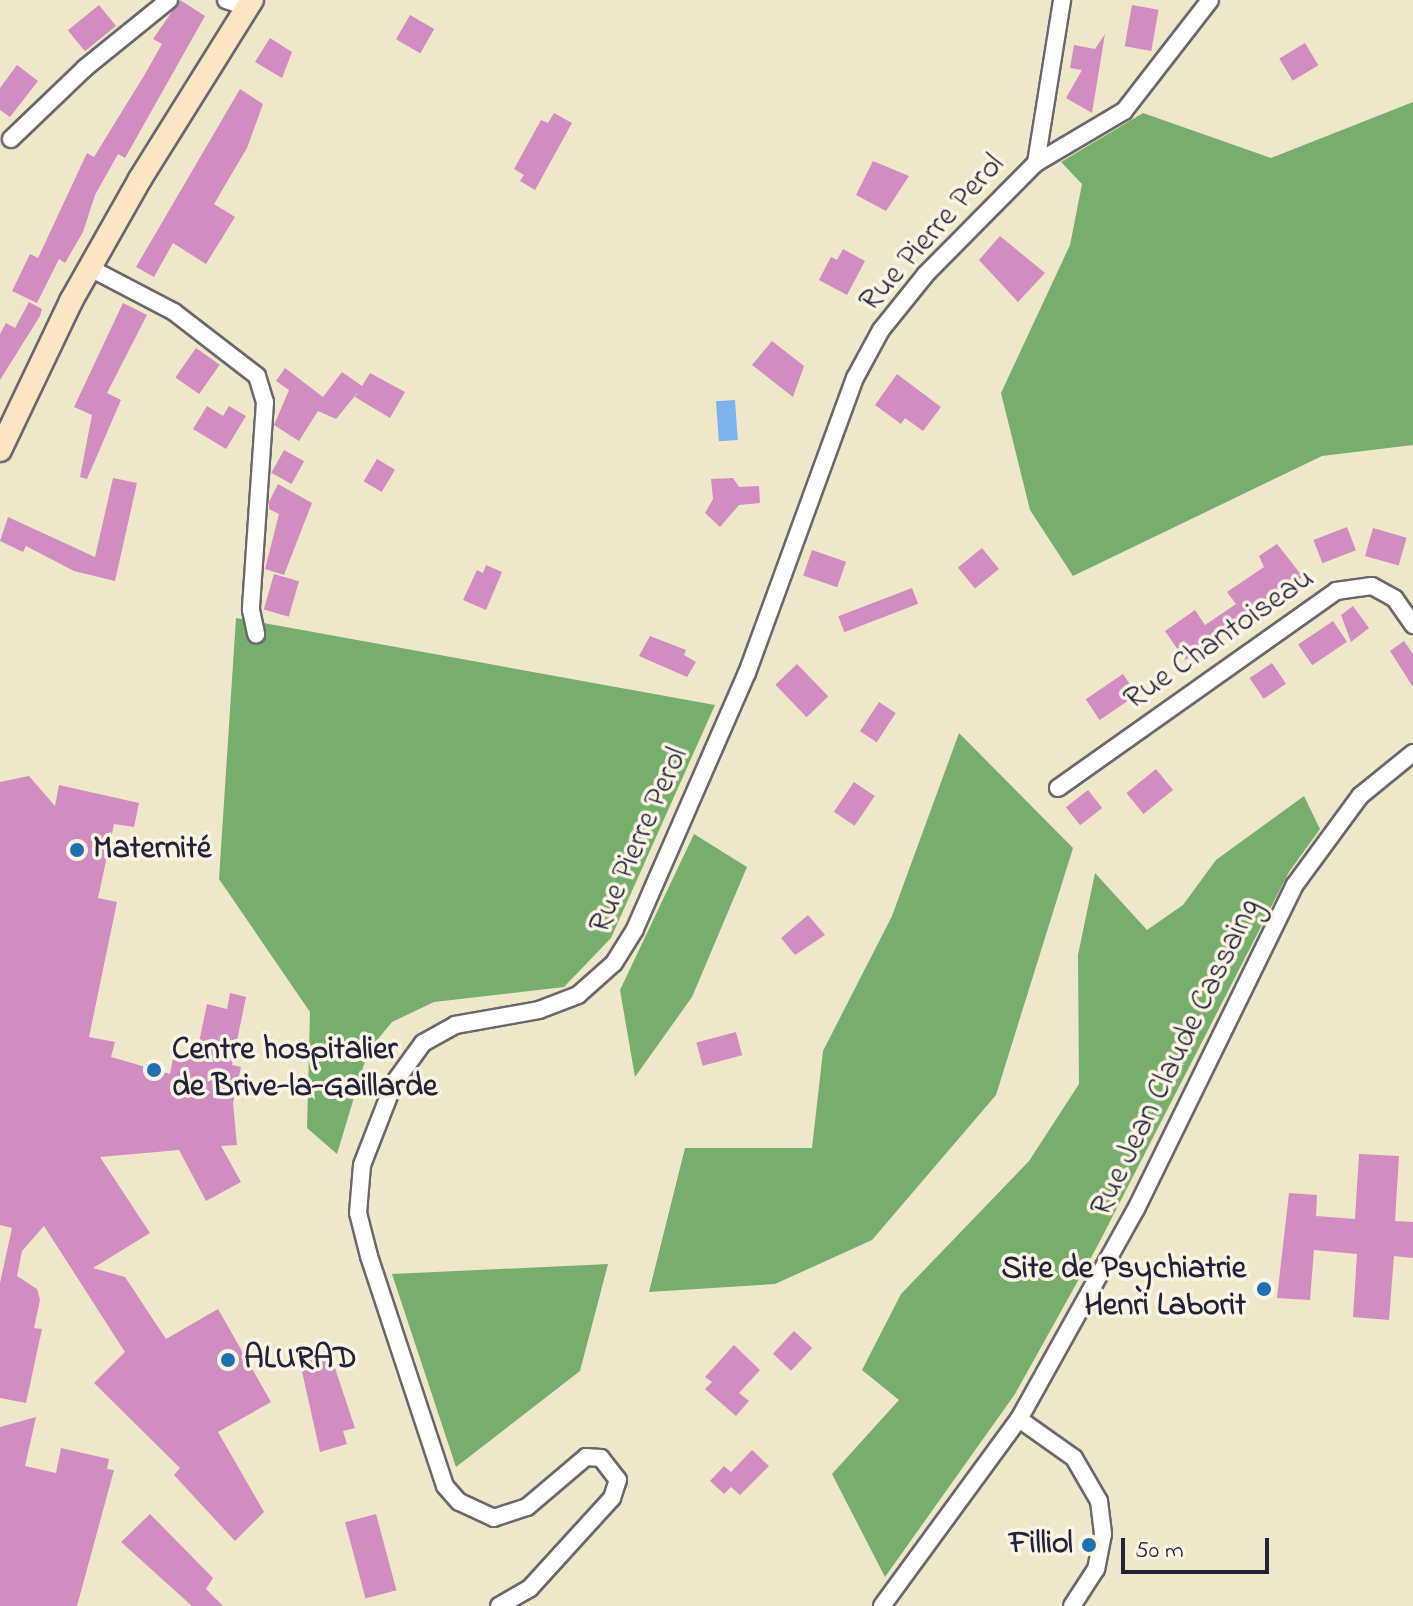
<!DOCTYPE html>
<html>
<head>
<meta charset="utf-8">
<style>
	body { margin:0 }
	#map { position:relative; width:1413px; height:1606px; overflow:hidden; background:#efe7ca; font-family:"Indie Flower",sans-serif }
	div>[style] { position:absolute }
	.forest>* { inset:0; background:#78ae6b }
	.water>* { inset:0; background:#7db2eb; transform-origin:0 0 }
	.building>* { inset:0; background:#d18dc0; transform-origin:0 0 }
	.roads { filter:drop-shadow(2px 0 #6a676d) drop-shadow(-2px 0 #6a676d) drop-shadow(0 2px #6a676d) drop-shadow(0 -2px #6a676d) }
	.street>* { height:16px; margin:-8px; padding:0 8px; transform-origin:8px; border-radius:8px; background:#fff }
	.secondary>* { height:22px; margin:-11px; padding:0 11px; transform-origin:11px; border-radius:11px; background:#fbe6c4 }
	.dots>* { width:22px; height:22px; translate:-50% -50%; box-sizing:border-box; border:4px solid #fcf5e5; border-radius:50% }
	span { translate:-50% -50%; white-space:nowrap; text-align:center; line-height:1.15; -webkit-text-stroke:7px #fcf5e5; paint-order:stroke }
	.street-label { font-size:32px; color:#22223b }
	.poi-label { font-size:32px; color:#22223b; font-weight:700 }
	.left { translate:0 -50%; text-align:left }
	.right { translate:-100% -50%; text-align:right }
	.scale { position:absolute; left:1121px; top:1538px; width:148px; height:36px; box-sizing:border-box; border:4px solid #22223b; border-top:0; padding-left:10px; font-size:24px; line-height:28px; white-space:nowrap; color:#22223b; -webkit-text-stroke:6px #fcf5e5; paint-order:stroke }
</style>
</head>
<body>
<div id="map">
	<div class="forest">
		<div style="clip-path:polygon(1413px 102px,1413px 445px,1322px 456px,1073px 576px,1030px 510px,1001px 393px,1070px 245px,1082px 184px,1061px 162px,1143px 113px,1271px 158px)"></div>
		<div style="clip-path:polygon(236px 618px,715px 705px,611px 938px,564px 987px,434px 1002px,392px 1022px,368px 1051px,337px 1154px,307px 1128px,310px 1012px,219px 879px)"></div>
		<div style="clip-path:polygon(959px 733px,1073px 848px,996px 1095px,872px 1240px,775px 1284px,649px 1292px,685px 1148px,812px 1148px,823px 1051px,892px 916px)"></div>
		<div style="clip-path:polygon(1304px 796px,1320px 829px,1289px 872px,1099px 1243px,1015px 1394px,885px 1577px,832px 1474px,899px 1400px,862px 1370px,901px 1294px,1029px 1161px,1079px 1084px,1078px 955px,1095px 873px,1147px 930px,1183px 905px,1216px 860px)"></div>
		<div style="clip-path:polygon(694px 834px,747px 867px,692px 997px,635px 1077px,620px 990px)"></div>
		<div style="clip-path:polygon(608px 1264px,580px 1371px,456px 1467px,392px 1274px)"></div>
	</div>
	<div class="water">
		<div style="left:735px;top:400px;width:40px;height:19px;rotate:86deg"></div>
	</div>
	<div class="building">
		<div style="clip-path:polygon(180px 0,205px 16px,125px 158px,118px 154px,95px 195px,83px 232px,65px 263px,59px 259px,37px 303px,12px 291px,30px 254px,38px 258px,87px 153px,94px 157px,145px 74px,162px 44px,153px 39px)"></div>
		<div style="left:99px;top:5px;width:27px;height:40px;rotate:51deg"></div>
		<div style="left:1132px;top:5px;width:27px;height:42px;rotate:10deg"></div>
		<div style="left:410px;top:15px;width:28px;height:28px;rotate:30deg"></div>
		<div style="clip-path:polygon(1105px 34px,1092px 113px,1066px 98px,1082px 70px,1070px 68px,1074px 45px,1095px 49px)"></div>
		<div style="clip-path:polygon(270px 38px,292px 52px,282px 78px,255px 62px)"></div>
		<div style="left:1305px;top:43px;width:26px;height:30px;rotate:59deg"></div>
		<div style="clip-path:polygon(17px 65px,38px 81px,10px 117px,0 110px,0 88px)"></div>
		<div style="clip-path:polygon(240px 89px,263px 104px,247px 148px,214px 204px,235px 217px,206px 264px,173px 243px,154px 277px,136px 267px)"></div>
		<div style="clip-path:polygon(554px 113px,572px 123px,535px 190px,520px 181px,524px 175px,514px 169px,541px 120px,548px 123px)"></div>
		<div style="clip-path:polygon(873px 161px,909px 176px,886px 211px,856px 195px)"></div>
		<div style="clip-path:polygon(1000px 236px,1045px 273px,1018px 302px,979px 260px)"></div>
		<div style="clip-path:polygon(843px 249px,865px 261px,847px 295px,819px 280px,831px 257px,837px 260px)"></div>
		<div style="clip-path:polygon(29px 302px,42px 309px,40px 316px,0 380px,0 334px,6px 323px,15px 328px)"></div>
		<div style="clip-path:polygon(123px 303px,147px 315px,107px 393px,121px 400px,87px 479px,80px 477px,92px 415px,74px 407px)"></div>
		<div style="clip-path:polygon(772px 341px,804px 366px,793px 397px,752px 365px)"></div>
		<div style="left:196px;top:348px;width:29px;height:36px;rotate:35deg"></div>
		<div style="clip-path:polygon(285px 368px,323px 397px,342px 372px,362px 386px,370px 373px,405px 392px,390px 418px,355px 397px,359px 391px,336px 419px,318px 411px,299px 441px,274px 425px,289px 390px,276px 381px)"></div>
		<div style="clip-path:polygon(897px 374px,941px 407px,923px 431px,905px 418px,901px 424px,875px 405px)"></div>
		<div style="clip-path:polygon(207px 406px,223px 416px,229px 406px,246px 416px,226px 449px,193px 429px)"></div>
		<div style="left:284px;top:450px;width:23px;height:26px;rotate:29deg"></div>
		<div style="left:377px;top:459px;width:21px;height:26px;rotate:31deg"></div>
		<div style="clip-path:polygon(113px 478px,137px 483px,115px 581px,74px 571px,26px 546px,23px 552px,0 541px,8px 517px,95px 557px)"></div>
		<div style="clip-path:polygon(733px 478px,739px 487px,759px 486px,760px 503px,739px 505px,720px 527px,705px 513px,713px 499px,711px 479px)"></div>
		<div style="clip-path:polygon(278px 484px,312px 503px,284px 575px,265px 569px,279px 514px,269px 509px,269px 502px)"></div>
		<div style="left:1347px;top:527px;width:25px;height:36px;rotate:69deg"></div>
		<div style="left:1373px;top:528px;width:35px;height:29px;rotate:16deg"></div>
		<div style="clip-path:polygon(1277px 544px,1303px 577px,1265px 599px,1268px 603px,1185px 660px,1165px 631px,1195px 610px,1205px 625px,1236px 604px,1227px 592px,1264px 567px,1259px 556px)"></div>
		<div style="left:982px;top:548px;width:27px;height:31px;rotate:51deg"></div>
		<div style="left:812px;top:550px;width:36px;height:27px;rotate:19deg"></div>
		<div style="clip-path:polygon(486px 565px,502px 572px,486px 610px,463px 600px,477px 570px,483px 573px)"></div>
		<div style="left:274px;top:574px;width:26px;height:37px;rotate:16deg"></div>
		<div style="left:912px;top:588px;width:17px;height:79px;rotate:69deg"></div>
		<div style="clip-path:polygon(1353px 606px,1369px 628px,1351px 642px,1341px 615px)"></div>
		<div style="left:1333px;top:621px;width:25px;height:42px;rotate:56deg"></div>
		<div style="clip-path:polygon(650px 636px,686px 650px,684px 655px,696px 662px,687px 677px,639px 656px)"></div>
		<div style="clip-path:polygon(1404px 641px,1413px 654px,1413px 687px,1390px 651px)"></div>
		<div style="left:1272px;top:663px;width:25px;height:27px;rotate:56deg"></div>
		<div style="left:797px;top:664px;width:45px;height:30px;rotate:46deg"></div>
		<div style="left:1123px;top:674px;width:25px;height:45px;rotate:56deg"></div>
		<div style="left:879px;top:702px;width:20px;height:35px;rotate:33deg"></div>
		<div style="left:1156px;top:769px;width:27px;height:38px;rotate:51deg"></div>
		<div style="clip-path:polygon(29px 776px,55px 806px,59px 785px,139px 803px,134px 827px,114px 824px,98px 898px,117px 902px,89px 1037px,115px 1042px,111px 1057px,170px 1074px,174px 1053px,196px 1057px,207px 1004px,227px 1009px,230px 993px,246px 997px,232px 1065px,241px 1067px,233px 1103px,237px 1145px,221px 1146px,241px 1182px,206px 1201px,179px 1150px,100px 1157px,150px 1233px,93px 1268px,125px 1277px,166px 1339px,218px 1309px,271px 1402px,218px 1432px,264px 1512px,235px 1541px,174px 1475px,180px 1468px,94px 1383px,125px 1352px,44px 1226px,22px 1251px,17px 1276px,37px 1289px,40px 1300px,34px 1328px,42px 1329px,26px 1403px,0 1398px,0 1283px,12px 1228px,0 1225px,0 782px)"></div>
		<div style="left:854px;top:782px;width:25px;height:36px;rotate:34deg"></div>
		<div style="left:1088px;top:790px;width:23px;height:28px;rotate:52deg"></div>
		<div style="clip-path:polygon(808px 915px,825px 935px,795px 955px,781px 938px)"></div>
		<div style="left:736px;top:1032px;width:24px;height:41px;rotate:75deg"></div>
		<div style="clip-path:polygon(1359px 1154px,1399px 1156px,1395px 1221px,1413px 1222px,1413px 1258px,1394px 1256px,1389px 1320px,1353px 1317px,1357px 1254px,1314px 1250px,1310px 1300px,1277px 1298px,1289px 1193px,1317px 1195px,1316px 1216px,1355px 1219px)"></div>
		<div style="left:794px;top:1331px;width:25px;height:31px;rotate:43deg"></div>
		<div style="clip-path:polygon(734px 1345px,760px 1370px,739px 1393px,749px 1401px,736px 1416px,705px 1389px,712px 1382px,705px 1377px)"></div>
		<div style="clip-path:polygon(329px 1350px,355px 1428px,343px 1431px,347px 1444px,320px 1452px,299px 1358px)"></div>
		<div style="clip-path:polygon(36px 1417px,25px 1466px,56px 1473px,61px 1448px,109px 1459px,107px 1469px,114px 1470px,77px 1606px,0 1606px,0 1427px)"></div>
		<div style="clip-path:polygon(752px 1450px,769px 1466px,740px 1495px,731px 1487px,724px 1494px,710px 1481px,724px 1466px,731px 1472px)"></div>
		<div style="clip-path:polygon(150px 1514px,213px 1578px,206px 1589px,223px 1606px,192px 1606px,121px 1542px)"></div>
		<div style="left:376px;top:1514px;width:79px;height:32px;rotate:75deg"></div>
	</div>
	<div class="roads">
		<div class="street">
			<div style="left:226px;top:0;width:23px;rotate:18deg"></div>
			<div style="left:11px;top:139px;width:103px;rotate:-43.8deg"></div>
			<div style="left:85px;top:68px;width:108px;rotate:-39deg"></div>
			<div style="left:1036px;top:163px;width:102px;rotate:-30.6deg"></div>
			<div style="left:1124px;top:111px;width:140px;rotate:-52.2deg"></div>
			<div style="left:90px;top:268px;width:95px;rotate:27.6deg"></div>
			<div style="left:174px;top:312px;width:105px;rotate:37.6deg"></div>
			<div style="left:257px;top:376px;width:27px;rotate:73deg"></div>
			<div style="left:265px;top:402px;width:208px;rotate:93.9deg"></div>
			<div style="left:251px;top:610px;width:25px;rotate:78deg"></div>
			<div style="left:1058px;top:788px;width:341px;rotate:-35.3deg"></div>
			<div style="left:1336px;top:591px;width:36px;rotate:-8deg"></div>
			<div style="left:1372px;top:586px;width:26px;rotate:29deg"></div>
			<div style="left:1395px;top:599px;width:32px;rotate:55deg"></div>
			<div style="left:1019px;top:1419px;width:67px;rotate:35.3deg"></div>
			<div style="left:1074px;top:1458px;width:50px;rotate:59.8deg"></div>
			<div style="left:1099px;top:1501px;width:33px;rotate:83deg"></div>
			<div style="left:1103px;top:1534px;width:36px;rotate:101deg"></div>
			<div style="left:1096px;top:1569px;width:44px;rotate:123deg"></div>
			<div style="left:499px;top:1606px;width:36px;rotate:-30deg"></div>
			<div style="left:530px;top:1588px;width:122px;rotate:-47.7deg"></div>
			<div style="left:612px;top:1498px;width:19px;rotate:-72deg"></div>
			<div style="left:618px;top:1480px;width:28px;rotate:-128deg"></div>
			<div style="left:601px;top:1458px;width:15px;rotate:-176deg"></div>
			<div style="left:586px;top:1457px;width:77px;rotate:139.7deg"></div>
			<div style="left:527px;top:1507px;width:35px;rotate:162deg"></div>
			<div style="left:494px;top:1518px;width:38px;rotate:-155deg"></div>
			<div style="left:459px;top:1502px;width:21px;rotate:-131deg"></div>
			<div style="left:445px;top:1486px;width:242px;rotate:-108.3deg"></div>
			<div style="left:369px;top:1256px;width:44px;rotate:-104.3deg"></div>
			<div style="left:358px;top:1213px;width:48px;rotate:-85.2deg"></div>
			<div style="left:362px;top:1165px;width:88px;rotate:-68.7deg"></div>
			<div style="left:394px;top:1083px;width:49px;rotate:-54.1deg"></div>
			<div style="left:423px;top:1043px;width:37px;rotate:-29deg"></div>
			<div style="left:455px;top:1025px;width:85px;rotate:-10.1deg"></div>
			<div style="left:539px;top:1010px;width:42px;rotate:-21deg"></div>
			<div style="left:578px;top:995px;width:48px;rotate:-41.6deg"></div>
			<div style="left:614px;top:963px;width:40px;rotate:-58deg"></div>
			<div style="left:635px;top:929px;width:279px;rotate:-66.4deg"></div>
			<div style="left:747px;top:673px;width:314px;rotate:-69.9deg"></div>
			<div style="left:855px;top:378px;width:55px;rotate:-61.6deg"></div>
			<div style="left:881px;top:330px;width:72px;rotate:-51.2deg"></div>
			<div style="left:926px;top:274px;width:156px;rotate:-45.3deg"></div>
			<div style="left:1036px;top:163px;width:165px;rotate:-80.9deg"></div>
			<div style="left:882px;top:1606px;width:232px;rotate:-53.8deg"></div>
			<div style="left:1019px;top:1419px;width:240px;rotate:-60.9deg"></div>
			<div style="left:1136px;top:1209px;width:360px;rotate:-63.9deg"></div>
			<div style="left:1294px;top:886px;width:112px;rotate:-53.7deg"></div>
			<div style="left:1360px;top:796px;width:68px;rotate:-39.1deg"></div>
		</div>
		<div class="secondary">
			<div style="left:0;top:450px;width:165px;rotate:-64.5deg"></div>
			<div style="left:71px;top:301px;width:140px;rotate:-60.5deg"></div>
			<div style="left:140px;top:179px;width:211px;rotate:-58deg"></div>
		</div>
	</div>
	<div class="dots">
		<div style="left:77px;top:850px;background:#1f6fb2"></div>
		<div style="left:154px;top:1070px;background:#1f6fb2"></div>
		<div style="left:1264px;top:1289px;background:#1f6fb2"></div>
		<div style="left:228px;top:1360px;background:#1f6fb2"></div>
		<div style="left:1089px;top:1545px;background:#1f6fb2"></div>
	</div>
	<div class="street-label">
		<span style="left:933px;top:234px;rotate:-48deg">Rue Pierre Perol</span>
		<span style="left:1220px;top:640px;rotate:-35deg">Rue Chantoiseau</span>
		<span style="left:640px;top:841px;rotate:-66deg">Rue Pierre Perol</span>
		<span style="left:1177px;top:1058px;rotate:-64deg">Rue Jean Claude Cassaing</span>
	</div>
	<div class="poi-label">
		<span class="left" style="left:93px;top:850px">Maternité</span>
		<span class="left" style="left:172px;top:1070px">Centre hospitalier<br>de Brive-la-Gaillarde</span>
		<span class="right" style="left:1246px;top:1289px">Site de Psychiatrie<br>Henri Laborit</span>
		<span class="left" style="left:244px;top:1360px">ALURAD</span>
		<span class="right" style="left:1073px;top:1545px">Filliol</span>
	</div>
	<div class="scale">50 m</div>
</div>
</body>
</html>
